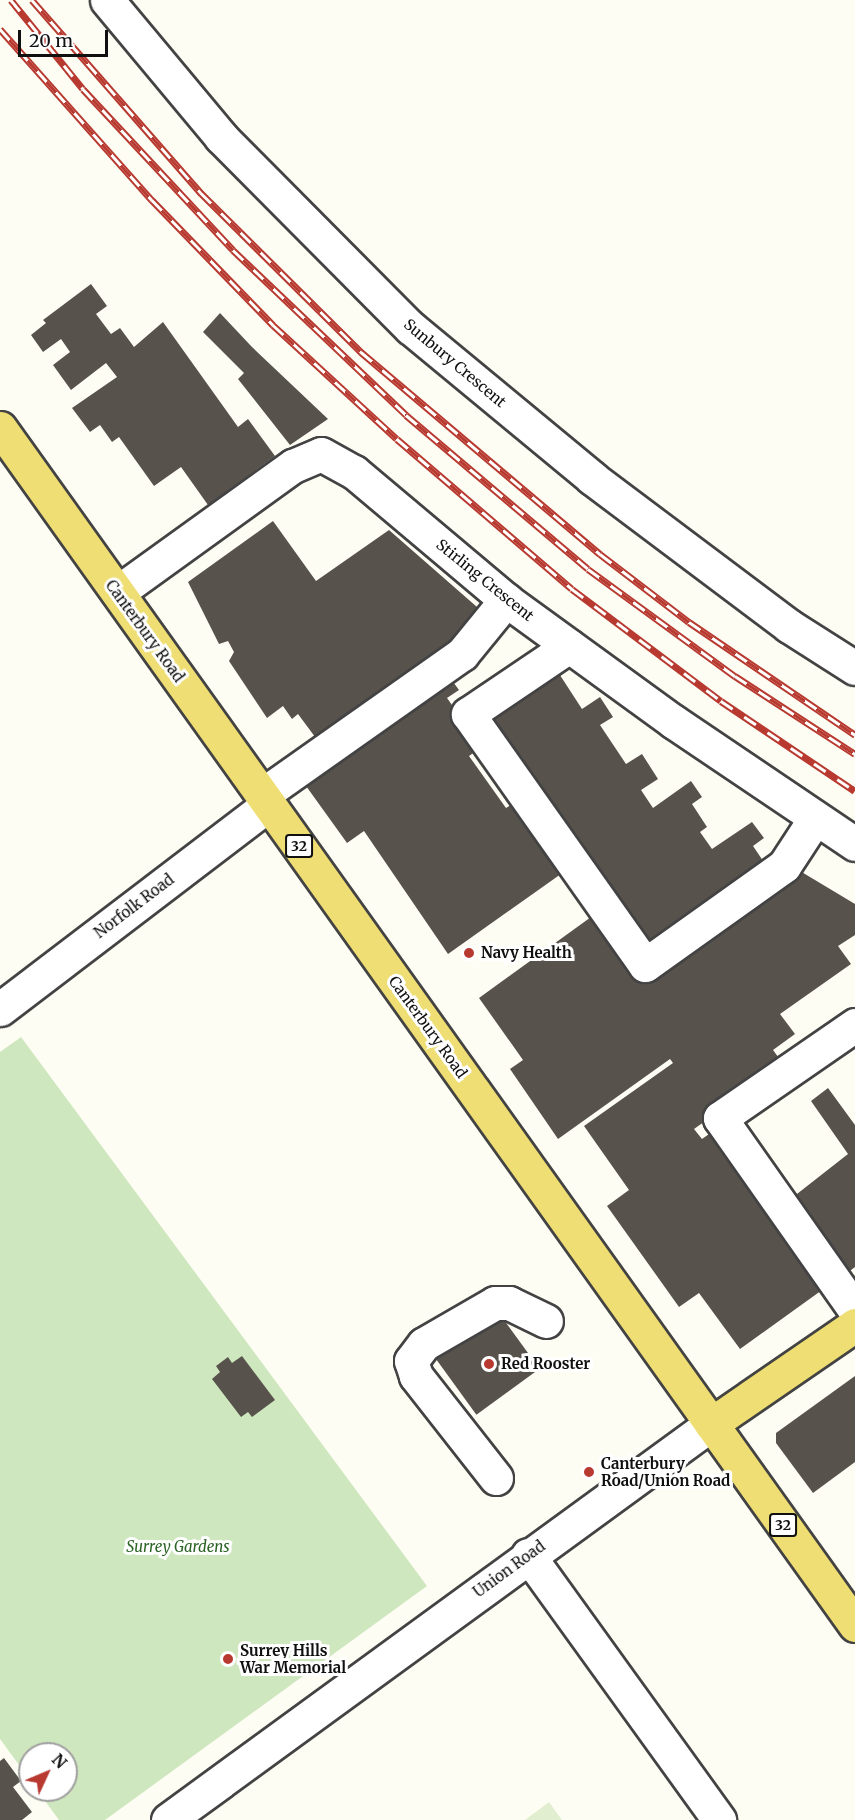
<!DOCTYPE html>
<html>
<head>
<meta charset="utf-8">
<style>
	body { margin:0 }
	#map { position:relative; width:855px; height:1820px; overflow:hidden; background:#fefdf4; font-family:Merriweather,serif }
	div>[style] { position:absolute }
	.green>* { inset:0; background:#cfe7be }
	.pitch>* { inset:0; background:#e1efd0 }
	.building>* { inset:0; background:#58524d; transform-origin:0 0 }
	.roads { filter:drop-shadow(2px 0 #434343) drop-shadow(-2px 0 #434343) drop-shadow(0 2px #434343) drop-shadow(0 -2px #434343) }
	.minor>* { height:33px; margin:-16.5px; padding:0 16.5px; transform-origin:16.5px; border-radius:16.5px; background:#fff }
	.major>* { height:33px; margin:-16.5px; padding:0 16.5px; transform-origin:16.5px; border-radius:16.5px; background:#efde73 }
	.rail>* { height:7px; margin-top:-3.5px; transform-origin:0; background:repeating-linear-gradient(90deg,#fff 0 14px,#b73930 0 28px); box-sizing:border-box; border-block:2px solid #b73930 }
	.dots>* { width:16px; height:16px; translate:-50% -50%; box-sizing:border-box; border:3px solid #fff; border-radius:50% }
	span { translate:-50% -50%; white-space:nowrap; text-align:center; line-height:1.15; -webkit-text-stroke:6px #fff; paint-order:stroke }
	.shield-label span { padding:2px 4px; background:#fff; border:2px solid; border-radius:4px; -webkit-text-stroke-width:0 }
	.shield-label { font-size:14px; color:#101010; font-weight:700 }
	.street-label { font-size:15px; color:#101010 }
	.poi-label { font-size:15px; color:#101010; font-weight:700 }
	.left { translate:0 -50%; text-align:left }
	.park-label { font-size:15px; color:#2a6424; font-style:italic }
	.north { position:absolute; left:18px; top:1742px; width:60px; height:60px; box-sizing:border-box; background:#fff; border:2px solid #9f9f9f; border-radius:50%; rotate:46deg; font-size:16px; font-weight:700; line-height:24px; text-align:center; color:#101010 }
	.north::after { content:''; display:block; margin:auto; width:21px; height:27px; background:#b73930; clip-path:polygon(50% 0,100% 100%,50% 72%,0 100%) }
	.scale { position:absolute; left:18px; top:30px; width:90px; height:27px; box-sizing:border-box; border:3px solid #101010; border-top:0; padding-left:8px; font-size:18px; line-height:21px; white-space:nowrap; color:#101010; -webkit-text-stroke:4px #fff; paint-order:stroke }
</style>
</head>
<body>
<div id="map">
	<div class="green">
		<div style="clip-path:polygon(21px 1037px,427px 1586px,105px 1820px,59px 1820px,37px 1790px,66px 1790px,66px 1754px,30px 1754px,30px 1780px,0 1739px,0 1052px)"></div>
	</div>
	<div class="pitch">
		<div style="clip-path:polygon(549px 1802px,562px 1820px,525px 1820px)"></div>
	</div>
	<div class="building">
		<div style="clip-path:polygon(91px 284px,107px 306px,96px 314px,111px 334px,120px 328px,134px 347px,163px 322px,238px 427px,248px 419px,275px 456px,208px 505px,181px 467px,154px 486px,119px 437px,112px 442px,100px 425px,90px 432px,72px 408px,117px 377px,106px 363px,71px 390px,53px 365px,70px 352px,61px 339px,43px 352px,31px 335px,46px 323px,43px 320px)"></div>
		<div style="clip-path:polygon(220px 313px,252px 347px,328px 419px,290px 445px,238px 379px,244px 373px,203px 332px)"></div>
		<div style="clip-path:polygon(273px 521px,316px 581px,389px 530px,485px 614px,457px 649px,321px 745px,298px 714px,292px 719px,283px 706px,267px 718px,229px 661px,234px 652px,228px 641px,219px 644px,188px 582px)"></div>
		<div style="clip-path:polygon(556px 669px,582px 709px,600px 697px,613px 717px,600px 725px,626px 764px,642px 754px,658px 779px,641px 790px,653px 808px,691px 781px,702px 797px,692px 804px,707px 827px,700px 832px,712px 849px,752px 822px,764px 838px,753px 846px,768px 868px,651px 950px,486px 715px)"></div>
		<div style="clip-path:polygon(448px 675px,459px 690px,447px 698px,482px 747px,469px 756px,506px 808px,519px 800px,568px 869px,448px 954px,364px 831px,347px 843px,301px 779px)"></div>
		<div style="clip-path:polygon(795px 868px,855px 904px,855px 935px,838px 946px,851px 964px,780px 1014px,795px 1034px,773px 1050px,784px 1065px,694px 1129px,702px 1139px,719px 1127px,829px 1285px,740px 1349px,699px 1293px,679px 1307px,607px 1206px,629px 1190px,584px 1126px,673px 1063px,670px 1059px,558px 1139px,510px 1069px,523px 1060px,479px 998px,598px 912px,643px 975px)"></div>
		<div style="clip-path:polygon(828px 1088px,855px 1125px,855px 1267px,842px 1277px,788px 1201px,848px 1154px,811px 1101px)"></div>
		<div style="left:496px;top:1309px;width:74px;height:78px;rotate:54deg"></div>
		<div style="clip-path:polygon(242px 1356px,275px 1400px,252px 1417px,248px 1412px,241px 1417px,212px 1379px,220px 1372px,216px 1366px,228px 1357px,232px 1363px)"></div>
		<div style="clip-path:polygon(855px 1376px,855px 1462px,813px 1493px,776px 1443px,776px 1433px)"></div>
		<div style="clip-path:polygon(4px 1758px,21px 1781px,13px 1787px,32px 1812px,22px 1820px,0 1820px,0 1761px)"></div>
	</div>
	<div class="roads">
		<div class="minor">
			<div style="left:107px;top:0;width:178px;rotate:50.2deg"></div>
			<div style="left:221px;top:137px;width:269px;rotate:45.2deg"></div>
			<div style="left:411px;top:328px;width:235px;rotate:39.6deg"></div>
			<div style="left:592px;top:478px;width:246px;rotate:36.9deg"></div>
			<div style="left:789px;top:626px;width:78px;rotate:32.5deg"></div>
			<div style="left:118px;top:592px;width:216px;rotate:-35.8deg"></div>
			<div style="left:293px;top:466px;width:30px;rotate:-23deg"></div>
			<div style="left:321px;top:454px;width:38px;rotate:29deg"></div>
			<div style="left:354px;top:472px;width:199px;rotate:40.1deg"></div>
			<div style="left:506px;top:600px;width:208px;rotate:36deg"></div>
			<div style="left:674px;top:722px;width:218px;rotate:34deg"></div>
			<div style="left:569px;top:646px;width:122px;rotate:146deg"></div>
			<div style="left:468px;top:714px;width:307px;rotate:54.8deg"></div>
			<div style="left:645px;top:965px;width:171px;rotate:-35.5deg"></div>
			<div style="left:784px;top:866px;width:55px;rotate:-56.9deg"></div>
			<div style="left:262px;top:795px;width:245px;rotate:-35.2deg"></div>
			<div style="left:462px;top:654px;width:70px;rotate:-50.8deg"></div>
			<div style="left:0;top:1009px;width:338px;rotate:-37.3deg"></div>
			<div style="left:855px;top:1025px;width:164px;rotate:145.4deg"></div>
			<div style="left:720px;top:1118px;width:235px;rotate:54.9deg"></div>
			<div style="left:496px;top:1478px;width:130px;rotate:-128.1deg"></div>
			<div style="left:416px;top:1376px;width:16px;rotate:-108deg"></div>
			<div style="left:411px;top:1361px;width:21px;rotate:-53deg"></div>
			<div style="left:424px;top:1344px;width:82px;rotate:-30deg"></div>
			<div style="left:495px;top:1303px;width:14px"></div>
			<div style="left:509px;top:1303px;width:41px;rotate:25.9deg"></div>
			<div style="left:528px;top:1555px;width:327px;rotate:54.2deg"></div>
			<div style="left:168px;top:1820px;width:672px;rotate:-36.1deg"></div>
		</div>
		<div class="major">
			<div style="left:0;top:428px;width:1471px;rotate:54.46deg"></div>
			<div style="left:711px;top:1424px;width:175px;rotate:-34.5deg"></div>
		</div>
	</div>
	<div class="rail">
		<div style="left:11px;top:0;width:114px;rotate:51deg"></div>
		<div style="left:83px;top:89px;width:220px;rotate:47deg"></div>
		<div style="left:233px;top:250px;width:239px;rotate:43.6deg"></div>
		<div style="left:406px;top:415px;width:238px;rotate:40.2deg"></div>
		<div style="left:588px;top:569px;width:182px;rotate:36.1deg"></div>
		<div style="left:735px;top:676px;width:143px;rotate:33deg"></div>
		<div style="left:32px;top:0;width:257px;rotate:48.8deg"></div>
		<div style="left:201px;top:193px;width:226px;rotate:44.8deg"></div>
		<div style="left:361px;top:352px;width:313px;rotate:40.2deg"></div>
		<div style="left:600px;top:554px;width:112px;rotate:37.4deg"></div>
		<div style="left:689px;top:622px;width:201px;rotate:34.2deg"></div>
		<div style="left:0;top:29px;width:229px;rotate:48.4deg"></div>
		<div style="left:152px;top:200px;width:174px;rotate:45.9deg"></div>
		<div style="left:273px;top:325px;width:168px;rotate:42.6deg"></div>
		<div style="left:397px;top:439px;width:230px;rotate:40.6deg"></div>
		<div style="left:572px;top:589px;width:186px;rotate:36.9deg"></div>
		<div style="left:721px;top:701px;width:161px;rotate:33.9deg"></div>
	</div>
	<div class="dots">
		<div style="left:469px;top:953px;background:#b73930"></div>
		<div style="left:489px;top:1364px;background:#b73930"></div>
		<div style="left:589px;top:1472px;background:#b73930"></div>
		<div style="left:228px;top:1659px;background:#b73930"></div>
	</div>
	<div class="shield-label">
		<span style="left:299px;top:846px">32</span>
		<span style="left:783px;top:1525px">32</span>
	</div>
	<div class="street-label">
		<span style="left:455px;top:363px;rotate:40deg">Sunbury Crescent</span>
		<span style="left:485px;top:580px;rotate:39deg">Stirling Crescent</span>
		<span style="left:145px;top:631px;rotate:54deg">Canterbury Road</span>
		<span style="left:134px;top:906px;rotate:-37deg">Norfolk Road</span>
		<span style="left:428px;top:1027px;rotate:54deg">Canterbury Road</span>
		<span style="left:509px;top:1569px;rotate:-36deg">Union Road</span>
	</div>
	<div class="poi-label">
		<span class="left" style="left:481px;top:953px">Navy Health</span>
		<span class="left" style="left:501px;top:1364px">Red Rooster</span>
		<span class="left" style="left:601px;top:1472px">Canterbury<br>Road/Union Road</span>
		<span class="left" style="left:240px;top:1659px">Surrey Hills<br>War Memorial</span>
	</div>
	<div class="park-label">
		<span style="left:178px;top:1547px">Surrey Gardens</span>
	</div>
	<div class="north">N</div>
	<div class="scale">20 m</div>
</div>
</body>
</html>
